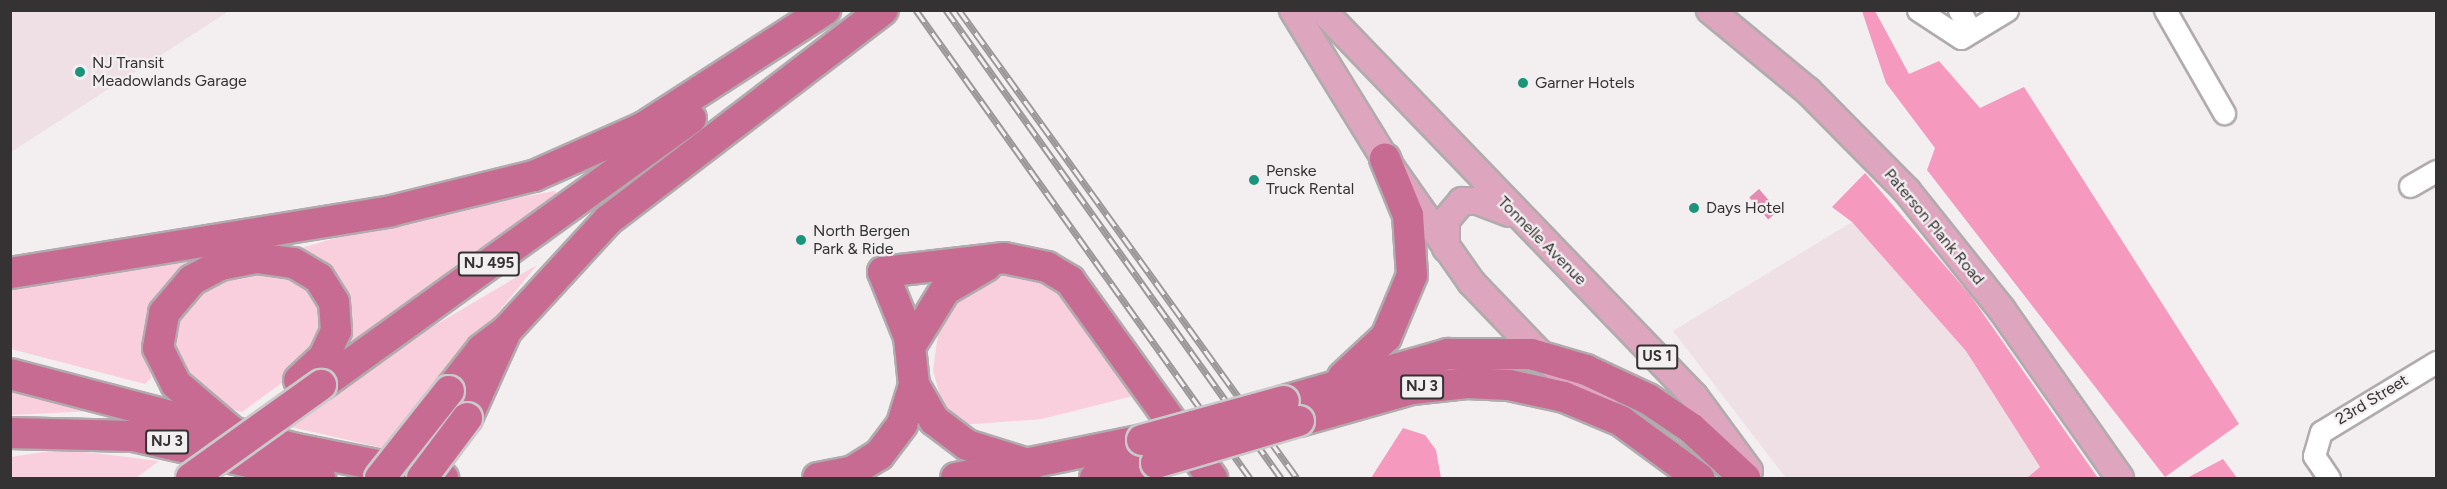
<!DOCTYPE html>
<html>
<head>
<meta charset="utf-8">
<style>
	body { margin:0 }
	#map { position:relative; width:2447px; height:489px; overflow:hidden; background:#f3eef0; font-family:Figtree,sans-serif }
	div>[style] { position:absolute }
	.built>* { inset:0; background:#eee0e5 }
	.green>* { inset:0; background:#f9cfde }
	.forest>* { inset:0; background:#f699bf }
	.water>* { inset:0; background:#e68ab1; transform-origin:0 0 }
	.roads { filter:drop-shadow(2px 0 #b1abad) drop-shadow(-2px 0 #b1abad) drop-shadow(0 2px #b1abad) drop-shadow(0 -2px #b1abad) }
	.minor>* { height:21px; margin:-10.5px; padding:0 10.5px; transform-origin:10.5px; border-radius:10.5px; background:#fff }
	.major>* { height:26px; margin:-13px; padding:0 13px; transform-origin:13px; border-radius:13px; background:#dda6be }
	.highway>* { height:30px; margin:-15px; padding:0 15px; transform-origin:15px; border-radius:15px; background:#c76b93 }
	.rail>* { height:7px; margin-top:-3.5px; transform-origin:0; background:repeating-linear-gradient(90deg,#f3eef0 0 14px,#9b9799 0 28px); box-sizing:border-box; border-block:2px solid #9b9799 }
	.bridges { filter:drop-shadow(2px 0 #cacaca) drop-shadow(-2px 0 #cacaca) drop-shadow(0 2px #cacaca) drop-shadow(0 -2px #cacaca) }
	.highway-bridge>* { height:30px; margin:-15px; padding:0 15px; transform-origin:15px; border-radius:15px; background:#c76b93 }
	.dots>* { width:16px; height:16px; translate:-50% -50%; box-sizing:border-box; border:3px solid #f3eef0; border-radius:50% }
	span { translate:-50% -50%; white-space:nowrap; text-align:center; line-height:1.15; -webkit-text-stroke:4.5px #f3eef0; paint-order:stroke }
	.shield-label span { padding:2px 4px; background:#f3eef0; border:2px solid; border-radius:4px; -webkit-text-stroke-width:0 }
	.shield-label { font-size:15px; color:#343233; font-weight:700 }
	.poi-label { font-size:16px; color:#343233 }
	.left { translate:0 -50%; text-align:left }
	.street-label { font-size:16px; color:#343233 }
	.frame { position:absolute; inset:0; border:12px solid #343233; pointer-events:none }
</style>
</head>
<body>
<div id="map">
	<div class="built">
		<div style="clip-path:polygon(11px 10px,229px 10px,229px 11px,11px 152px)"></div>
		<div style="clip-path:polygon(1852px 222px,1966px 351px,2040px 467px,2027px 478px,1786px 478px,1673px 331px)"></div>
	</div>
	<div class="green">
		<div style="clip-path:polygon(554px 191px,557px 193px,326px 368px,324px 268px,301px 248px,395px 221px)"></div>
		<div style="clip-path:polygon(196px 257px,176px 280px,146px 341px,151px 378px,145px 384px,11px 349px,10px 281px)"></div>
		<div style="clip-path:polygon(537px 265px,387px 449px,287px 426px,420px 334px)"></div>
		<div style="clip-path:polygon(276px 268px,321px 296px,323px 329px,302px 368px,242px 412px,217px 405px,199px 392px,171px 348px,183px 303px,223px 276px)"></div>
		<div style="clip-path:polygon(997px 271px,1026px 271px,1054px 285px,1145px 393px,1042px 419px,960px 425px,942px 404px,933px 370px,939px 328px,961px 294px)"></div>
		<div style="clip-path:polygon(11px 389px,95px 411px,11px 415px)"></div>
		<div style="clip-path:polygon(62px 449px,159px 461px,136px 478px,11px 478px,11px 457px)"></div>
	</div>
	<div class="forest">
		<div style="clip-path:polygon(1862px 11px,1875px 11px,1909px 74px,1939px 61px,1980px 108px,2024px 87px,2239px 424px,2165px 477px,1927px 170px,1935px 148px,1886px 83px)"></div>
		<div style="clip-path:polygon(1865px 173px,1970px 295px,2098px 478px,2027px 478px,2040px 467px,1966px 351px,1852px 222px,1832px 207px)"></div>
		<div style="clip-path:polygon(1403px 428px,1425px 435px,1436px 450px,1441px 478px,1371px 478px)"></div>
		<div style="clip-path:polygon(2223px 459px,2237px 478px,2187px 478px)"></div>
	</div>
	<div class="water">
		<div style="left:1759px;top:189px;width:29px;height:13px;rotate:49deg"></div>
	</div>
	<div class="roads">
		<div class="minor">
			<div style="left:1918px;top:10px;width:51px;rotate:33.1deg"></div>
			<div style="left:1961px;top:38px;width:54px;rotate:-31.3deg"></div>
			<div style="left:1959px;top:10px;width:24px;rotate:60deg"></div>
			<div style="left:2165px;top:10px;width:119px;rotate:60.2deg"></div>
			<div style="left:2410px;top:186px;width:30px;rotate:-30deg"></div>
			<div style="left:2329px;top:478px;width:27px;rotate:-124deg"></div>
			<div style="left:2314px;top:456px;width:25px;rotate:-74deg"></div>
			<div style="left:2321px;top:432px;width:135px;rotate:-31.3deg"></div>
		</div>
		<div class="major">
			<div style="left:1293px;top:10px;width:175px;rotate:58.3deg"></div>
			<div style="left:1385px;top:159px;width:150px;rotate:55deg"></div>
			<div style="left:1471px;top:282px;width:103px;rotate:46.2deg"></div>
			<div style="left:1542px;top:356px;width:82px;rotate:39.5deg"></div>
			<div style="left:1322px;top:10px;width:536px;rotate:46.06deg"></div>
			<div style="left:1694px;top:396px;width:93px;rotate:53.7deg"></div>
			<div style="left:1710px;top:10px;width:127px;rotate:39.6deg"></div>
			<div style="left:1808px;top:91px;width:141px;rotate:45.3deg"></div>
			<div style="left:1907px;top:191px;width:152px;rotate:51.4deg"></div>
			<div style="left:2002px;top:310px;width:205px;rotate:54.9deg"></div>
			<div style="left:1446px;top:248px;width:28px;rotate:-90deg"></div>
			<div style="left:1446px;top:220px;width:25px;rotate:-50deg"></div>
			<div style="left:1462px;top:201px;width:16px"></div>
			<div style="left:1478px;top:201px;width:33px;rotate:21deg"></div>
		</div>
		<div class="highway">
			<div style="left:10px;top:273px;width:386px;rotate:-9.2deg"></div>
			<div style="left:391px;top:211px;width:147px;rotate:-13.8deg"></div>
			<div style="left:534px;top:176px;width:120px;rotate:-24deg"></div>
			<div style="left:644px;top:127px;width:216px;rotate:-32.9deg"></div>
			<div style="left:910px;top:347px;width:67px;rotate:-58.4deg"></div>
			<div style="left:945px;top:290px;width:48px;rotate:-30.3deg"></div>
			<div style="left:10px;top:374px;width:296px;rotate:14.7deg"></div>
			<div style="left:296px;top:449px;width:150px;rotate:11.2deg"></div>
			<div style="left:1343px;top:377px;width:59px;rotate:-42.9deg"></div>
			<div style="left:1386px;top:337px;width:67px;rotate:-67.2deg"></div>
			<div style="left:1412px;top:275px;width:60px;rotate:-93.8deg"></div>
			<div style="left:1408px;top:215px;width:61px;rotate:-112.3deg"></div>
			<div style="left:321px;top:385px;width:456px;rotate:-35.8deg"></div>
			<div style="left:449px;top:391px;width:53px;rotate:-51.8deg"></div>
			<div style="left:482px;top:349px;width:30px;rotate:-37deg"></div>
			<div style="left:506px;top:331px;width:151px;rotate:-47.4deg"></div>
			<div style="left:608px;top:220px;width:346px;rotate:-37.4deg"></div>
			<div style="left:1284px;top:401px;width:171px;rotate:-16deg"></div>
			<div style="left:1448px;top:354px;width:83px"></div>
			<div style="left:1531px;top:354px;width:57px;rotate:16.2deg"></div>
			<div style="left:1586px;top:370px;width:68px;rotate:25.1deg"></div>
			<div style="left:1648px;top:399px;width:52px;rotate:34deg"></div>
			<div style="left:1691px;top:428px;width:74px;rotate:42.8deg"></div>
			<div style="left:467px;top:418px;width:92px;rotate:-65.7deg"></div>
			<div style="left:1299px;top:421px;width:117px;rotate:-15.8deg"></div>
			<div style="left:1412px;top:389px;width:55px;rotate:-6.2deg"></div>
			<div style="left:1467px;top:383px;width:42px;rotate:2.7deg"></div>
			<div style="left:1509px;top:385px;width:56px;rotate:12.3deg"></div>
			<div style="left:1564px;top:397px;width:62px;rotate:22.8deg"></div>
			<div style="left:1621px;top:421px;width:97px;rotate:36.2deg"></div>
			<div style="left:230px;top:430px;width:71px;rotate:-139.6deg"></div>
			<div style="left:176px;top:384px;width:40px;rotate:-116.6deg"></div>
			<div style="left:158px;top:348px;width:36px;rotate:-80deg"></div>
			<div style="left:164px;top:313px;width:43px;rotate:-49.7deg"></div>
			<div style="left:192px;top:280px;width:32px;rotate:-28deg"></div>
			<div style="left:220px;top:265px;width:38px;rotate:-11deg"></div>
			<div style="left:257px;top:258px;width:37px;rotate:8deg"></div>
			<div style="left:294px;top:263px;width:29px;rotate:31deg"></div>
			<div style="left:319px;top:278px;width:28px;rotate:58deg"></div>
			<div style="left:334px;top:302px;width:29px;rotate:86deg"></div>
			<div style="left:336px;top:331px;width:29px;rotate:115deg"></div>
			<div style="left:324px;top:357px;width:34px;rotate:137deg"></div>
			<div style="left:10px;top:433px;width:123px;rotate:1.4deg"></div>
			<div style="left:133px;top:436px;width:192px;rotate:12.7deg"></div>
			<div style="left:1031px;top:465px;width:67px;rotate:-162.6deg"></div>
			<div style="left:967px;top:445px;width:41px;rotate:-142.9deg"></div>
			<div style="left:934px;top:420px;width:40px;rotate:-119.7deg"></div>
			<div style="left:914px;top:385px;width:48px;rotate:-95.9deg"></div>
			<div style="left:909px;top:337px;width:70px;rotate:-111.8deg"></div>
			<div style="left:883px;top:272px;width:122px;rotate:-6.6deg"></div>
			<div style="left:1004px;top:258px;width:44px;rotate:11.8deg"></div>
			<div style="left:1047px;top:267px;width:27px;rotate:31deg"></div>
			<div style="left:1070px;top:281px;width:243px;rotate:54.2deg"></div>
			<div style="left:818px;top:478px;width:36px;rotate:-11deg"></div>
			<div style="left:853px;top:471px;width:31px;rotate:-32deg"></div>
			<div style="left:879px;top:455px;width:39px;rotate:-53deg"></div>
			<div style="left:902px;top:424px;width:41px;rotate:-72.9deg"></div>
			<div style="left:956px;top:478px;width:190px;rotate:-11.5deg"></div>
			<div style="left:1095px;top:478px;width:63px;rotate:-13.8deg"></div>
		</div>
	</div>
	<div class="rail">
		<div style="left:916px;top:10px;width:575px;rotate:54.49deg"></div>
		<div style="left:946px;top:10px;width:576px;rotate:54.4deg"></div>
		<div style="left:959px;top:10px;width:577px;rotate:54.16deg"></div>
	</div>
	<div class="bridges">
		<div class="highway-bridge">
			<div style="left:1142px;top:440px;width:147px;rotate:-15.4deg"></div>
			<div style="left:1156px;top:463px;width:149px;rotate:-16.4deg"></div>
			<div style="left:191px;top:478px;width:160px;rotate:-35.6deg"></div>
			<div style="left:380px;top:478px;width:111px;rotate:-51.6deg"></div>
			<div style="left:422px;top:478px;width:75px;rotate:-53.1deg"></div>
		</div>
	</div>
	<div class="dots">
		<div style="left:80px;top:72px;background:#1a947a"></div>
		<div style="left:1523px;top:83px;background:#1a947a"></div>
		<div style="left:1254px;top:180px;background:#1a947a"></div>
		<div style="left:1694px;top:208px;background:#1a947a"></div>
		<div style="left:801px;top:240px;background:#1a947a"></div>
	</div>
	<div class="shield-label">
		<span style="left:489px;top:264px">NJ 495</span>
		<span style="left:1657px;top:357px">US 1</span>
		<span style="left:1422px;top:387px">NJ 3</span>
		<span style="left:167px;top:442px">NJ 3</span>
	</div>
	<div class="poi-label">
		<span class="left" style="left:92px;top:72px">NJ Transit<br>Meadowlands Garage</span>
		<span class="left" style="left:1535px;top:83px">Garner Hotels</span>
		<span class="left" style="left:1266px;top:180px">Penske<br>Truck Rental</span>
		<span class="left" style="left:1706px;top:208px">Days Hotel</span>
		<span class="left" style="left:813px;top:240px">North Bergen<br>Park &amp; Ride</span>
	</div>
	<div class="street-label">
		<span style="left:1934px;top:227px;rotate:50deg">Paterson Plank Road</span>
		<span style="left:1542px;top:241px;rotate:45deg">Tonnelle Avenue</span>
		<span style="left:2372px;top:400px;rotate:-31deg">23rd Street</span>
	</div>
	<div class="frame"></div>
</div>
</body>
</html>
